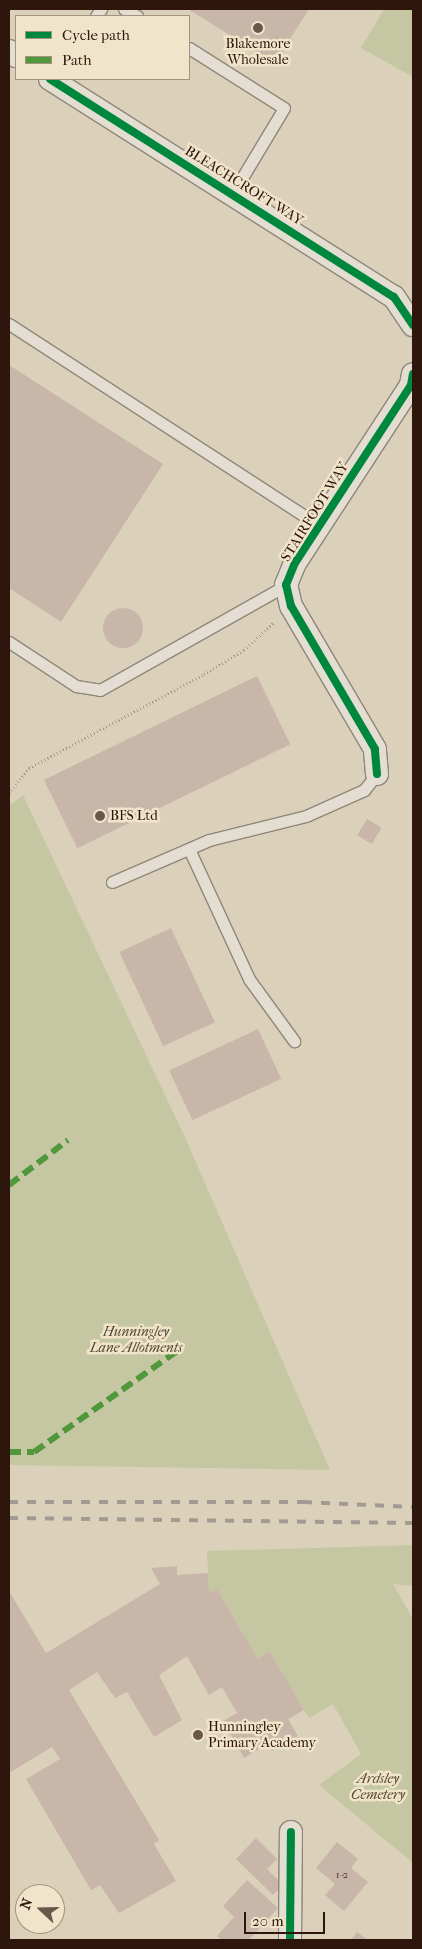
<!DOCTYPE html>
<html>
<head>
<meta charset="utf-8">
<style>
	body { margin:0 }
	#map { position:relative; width:422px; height:1949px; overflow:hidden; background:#dbd1bb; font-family:"IM FELL French Canon",serif }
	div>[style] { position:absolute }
	.green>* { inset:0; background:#c4c7a2 }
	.building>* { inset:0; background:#c8b6a8; transform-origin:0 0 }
	.round { border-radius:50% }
	.path>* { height:3px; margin-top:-1.5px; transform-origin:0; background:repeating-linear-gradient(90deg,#a19b91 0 1px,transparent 0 3.5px) }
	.roads { filter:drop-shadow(1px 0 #8f8678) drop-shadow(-1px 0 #8f8678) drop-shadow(0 1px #8f8678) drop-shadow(0 -1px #8f8678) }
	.service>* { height:11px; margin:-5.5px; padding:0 5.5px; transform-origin:5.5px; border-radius:5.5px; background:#e3ddd2 }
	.minor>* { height:22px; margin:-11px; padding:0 11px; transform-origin:11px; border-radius:11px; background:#e3ddd2 }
	.rail>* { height:4px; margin-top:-2px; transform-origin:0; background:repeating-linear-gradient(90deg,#a19b91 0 9px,transparent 0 18px) }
	.quiet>* { height:6px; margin-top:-3px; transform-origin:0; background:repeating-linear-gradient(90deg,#50983b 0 12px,transparent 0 18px) }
	.cycleway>* { height:8px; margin:-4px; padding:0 4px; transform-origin:4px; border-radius:4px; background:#00873e }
	.dots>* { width:14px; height:14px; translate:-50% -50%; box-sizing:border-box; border:2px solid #f0e4ca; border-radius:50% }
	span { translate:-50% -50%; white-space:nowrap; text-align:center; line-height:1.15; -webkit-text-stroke:5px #f0e4ca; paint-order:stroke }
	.number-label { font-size:11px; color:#553e33 }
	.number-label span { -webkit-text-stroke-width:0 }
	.poi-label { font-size:14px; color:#2f160c }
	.left { translate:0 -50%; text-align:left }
	.street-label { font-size:14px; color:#2f160c }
	.park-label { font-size:14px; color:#564833; font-style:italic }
	.frame { position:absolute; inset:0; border:10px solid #2f160c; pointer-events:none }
	.legend { position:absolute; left:15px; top:15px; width:175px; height:65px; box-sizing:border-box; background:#f0e4ca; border:1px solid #a3927e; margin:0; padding:6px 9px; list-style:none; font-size:15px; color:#2f160c }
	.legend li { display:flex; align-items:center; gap:10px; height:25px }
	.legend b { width:25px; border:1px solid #a3927e }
	.north { position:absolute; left:15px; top:1884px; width:50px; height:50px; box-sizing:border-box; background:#f0e4ca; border:1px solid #a3927e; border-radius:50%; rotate:291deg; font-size:14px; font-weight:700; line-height:20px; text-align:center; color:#2f160c }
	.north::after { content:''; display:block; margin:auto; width:18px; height:22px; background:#6b5749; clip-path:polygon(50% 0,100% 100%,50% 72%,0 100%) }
	.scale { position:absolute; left:244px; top:1912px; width:81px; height:22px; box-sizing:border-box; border:2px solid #2f160c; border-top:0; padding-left:6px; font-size:15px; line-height:18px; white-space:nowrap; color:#2f160c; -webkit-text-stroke:4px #f0e4ca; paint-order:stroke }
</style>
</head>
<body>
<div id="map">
	<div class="green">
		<div style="clip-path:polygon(384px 9px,413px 9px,413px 77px,361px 48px)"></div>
		<div style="clip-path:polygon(23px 795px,184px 1135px,330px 1470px,9px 1465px,9px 806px)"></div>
		<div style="clip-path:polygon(413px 1545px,413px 1586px,393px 1584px,413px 1619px,413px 1863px,319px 1785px,361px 1754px,333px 1704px,309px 1718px,270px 1653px,258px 1659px,217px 1589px,209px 1593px,207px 1551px)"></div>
	</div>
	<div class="building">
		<div style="clip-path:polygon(188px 9px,309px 9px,275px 63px)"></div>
		<div style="clip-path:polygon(9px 365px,163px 464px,61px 622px,9px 588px)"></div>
		<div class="round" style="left:103px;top:608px;width:40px;height:40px"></div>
		<div style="left:257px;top:676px;width:76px;height:237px;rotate:64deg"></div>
		<div style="left:367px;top:819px;width:17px;height:19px;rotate:31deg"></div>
		<div style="left:171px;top:928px;width:104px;height:57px;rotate:65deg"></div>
		<div style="left:258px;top:1029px;width:55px;height:98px;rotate:65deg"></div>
		<div style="clip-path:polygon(177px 1566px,177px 1575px,208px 1573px,209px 1593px,217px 1589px,258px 1659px,270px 1652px,304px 1710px,288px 1719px,298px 1736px,272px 1751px,268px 1744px,244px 1758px,223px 1721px,237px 1713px,222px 1687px,209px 1695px,187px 1656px,159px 1675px,182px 1720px,154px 1737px,127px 1692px,115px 1698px,97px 1672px,69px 1690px,159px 1840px,154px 1844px,176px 1881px,119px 1913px,100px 1885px,91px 1890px,26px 1779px,60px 1759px,52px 1747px,9px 1773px,9px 1591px,46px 1653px,160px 1584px,151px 1568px)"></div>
		<div style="clip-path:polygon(256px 1838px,277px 1859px,267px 1869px,283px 1885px,273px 1895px,236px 1859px)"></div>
		<div style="clip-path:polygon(337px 1842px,358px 1859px,351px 1868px,368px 1882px,344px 1911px,325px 1895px,335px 1884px,316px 1868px)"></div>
		<div style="clip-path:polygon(247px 1880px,278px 1908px,249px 1940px,222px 1940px,217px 1936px,234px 1917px,223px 1906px)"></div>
		<div style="clip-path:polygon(357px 1932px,368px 1940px,351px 1940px)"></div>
	</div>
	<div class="path">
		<div style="left:9px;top:793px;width:32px;rotate:-51deg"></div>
		<div style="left:29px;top:768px;width:199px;rotate:-28.2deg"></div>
		<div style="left:204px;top:674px;width:47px;rotate:-31deg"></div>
		<div style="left:244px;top:650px;width:40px;rotate:-43deg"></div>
	</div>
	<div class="roads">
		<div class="service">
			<div style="left:124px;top:9px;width:15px;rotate:28deg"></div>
			<div style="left:96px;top:16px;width:9px;rotate:-54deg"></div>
			<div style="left:189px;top:48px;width:112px;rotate:32.3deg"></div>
			<div style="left:284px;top:108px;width:99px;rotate:121deg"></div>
			<div style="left:9px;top:324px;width:371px;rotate:33deg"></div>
			<div style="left:9px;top:642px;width:80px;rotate:33.3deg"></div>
			<div style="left:76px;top:686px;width:24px;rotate:9deg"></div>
			<div style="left:100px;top:690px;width:214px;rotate:-29.4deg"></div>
			<div style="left:189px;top:849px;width:143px;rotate:65.2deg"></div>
			<div style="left:249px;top:979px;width:77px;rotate:54deg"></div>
			<div style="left:112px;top:882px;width:106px;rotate:-23.4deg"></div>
			<div style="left:209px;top:840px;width:100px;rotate:-13.9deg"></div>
			<div style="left:306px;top:816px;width:64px;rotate:-24.1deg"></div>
			<div style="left:364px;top:790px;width:21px;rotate:-51deg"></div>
		</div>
		<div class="minor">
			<div style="left:9px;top:51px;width:9px;rotate:36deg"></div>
			<div style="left:50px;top:79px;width:407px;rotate:32.4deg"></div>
			<div style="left:394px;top:297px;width:34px;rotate:56deg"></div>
			<div style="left:377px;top:774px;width:25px;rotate:-95deg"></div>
			<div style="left:375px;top:749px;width:166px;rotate:-120.4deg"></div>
			<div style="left:291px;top:606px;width:22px;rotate:-103deg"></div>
			<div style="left:286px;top:585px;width:24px;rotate:-68deg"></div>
			<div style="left:295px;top:563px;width:212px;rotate:-56.9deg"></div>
			<div style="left:411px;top:385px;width:11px;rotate:-80deg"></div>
			<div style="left:290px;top:1940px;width:108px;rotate:-89.5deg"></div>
		</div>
	</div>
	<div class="rail">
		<div style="left:9px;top:1502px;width:294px"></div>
		<div style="left:303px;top:1502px;width:110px;rotate:2.6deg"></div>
		<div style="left:9px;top:1518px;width:404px;rotate:0.7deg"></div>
	</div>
	<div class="quiet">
		<div style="left:9px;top:1185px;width:74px;rotate:-37.3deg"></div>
		<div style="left:9px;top:1452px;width:25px"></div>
		<div style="left:34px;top:1452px;width:179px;rotate:-35.2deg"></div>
	</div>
	<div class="cycleway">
		<div style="left:50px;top:79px;width:407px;rotate:32.4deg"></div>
		<div style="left:394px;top:297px;width:34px;rotate:56deg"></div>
		<div style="left:377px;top:774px;width:25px;rotate:-95deg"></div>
		<div style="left:375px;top:749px;width:166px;rotate:-120.4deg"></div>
		<div style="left:291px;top:606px;width:22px;rotate:-103deg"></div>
		<div style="left:286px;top:585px;width:24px;rotate:-68deg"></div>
		<div style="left:295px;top:563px;width:212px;rotate:-56.9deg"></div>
		<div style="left:411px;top:385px;width:11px;rotate:-80deg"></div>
		<div style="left:290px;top:1940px;width:108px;rotate:-89.5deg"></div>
	</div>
	<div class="dots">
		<div style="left:258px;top:28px;background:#6b5749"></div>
		<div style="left:100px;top:816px;background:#6b5749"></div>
		<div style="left:198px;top:1735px;background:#6b5749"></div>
	</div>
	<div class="number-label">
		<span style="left:342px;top:1875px">1-2</span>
	</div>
	<div class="poi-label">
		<span style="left:258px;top:52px">Blakemore<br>Wholesale</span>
		<span class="left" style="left:110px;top:816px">BFS Ltd</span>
		<span class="left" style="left:208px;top:1735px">Hunningley<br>Primary Academy</span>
	</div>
	<div class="street-label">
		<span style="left:244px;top:186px;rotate:32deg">BLEACHCROFT WAY</span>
		<span style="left:315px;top:512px;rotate:-58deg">STAIRFOOT WAY</span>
	</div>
	<div class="park-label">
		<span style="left:136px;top:1340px">Hunningley<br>Lane Allotments</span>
		<span style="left:378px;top:1787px">Ardsley<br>Cemetery</span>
	</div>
	<div class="frame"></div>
	<ul class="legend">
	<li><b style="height:6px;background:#00873e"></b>Cycle path</li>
	<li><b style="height:6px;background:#50983b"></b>Path</li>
	</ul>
	<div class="north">N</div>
	<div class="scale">20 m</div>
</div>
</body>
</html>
